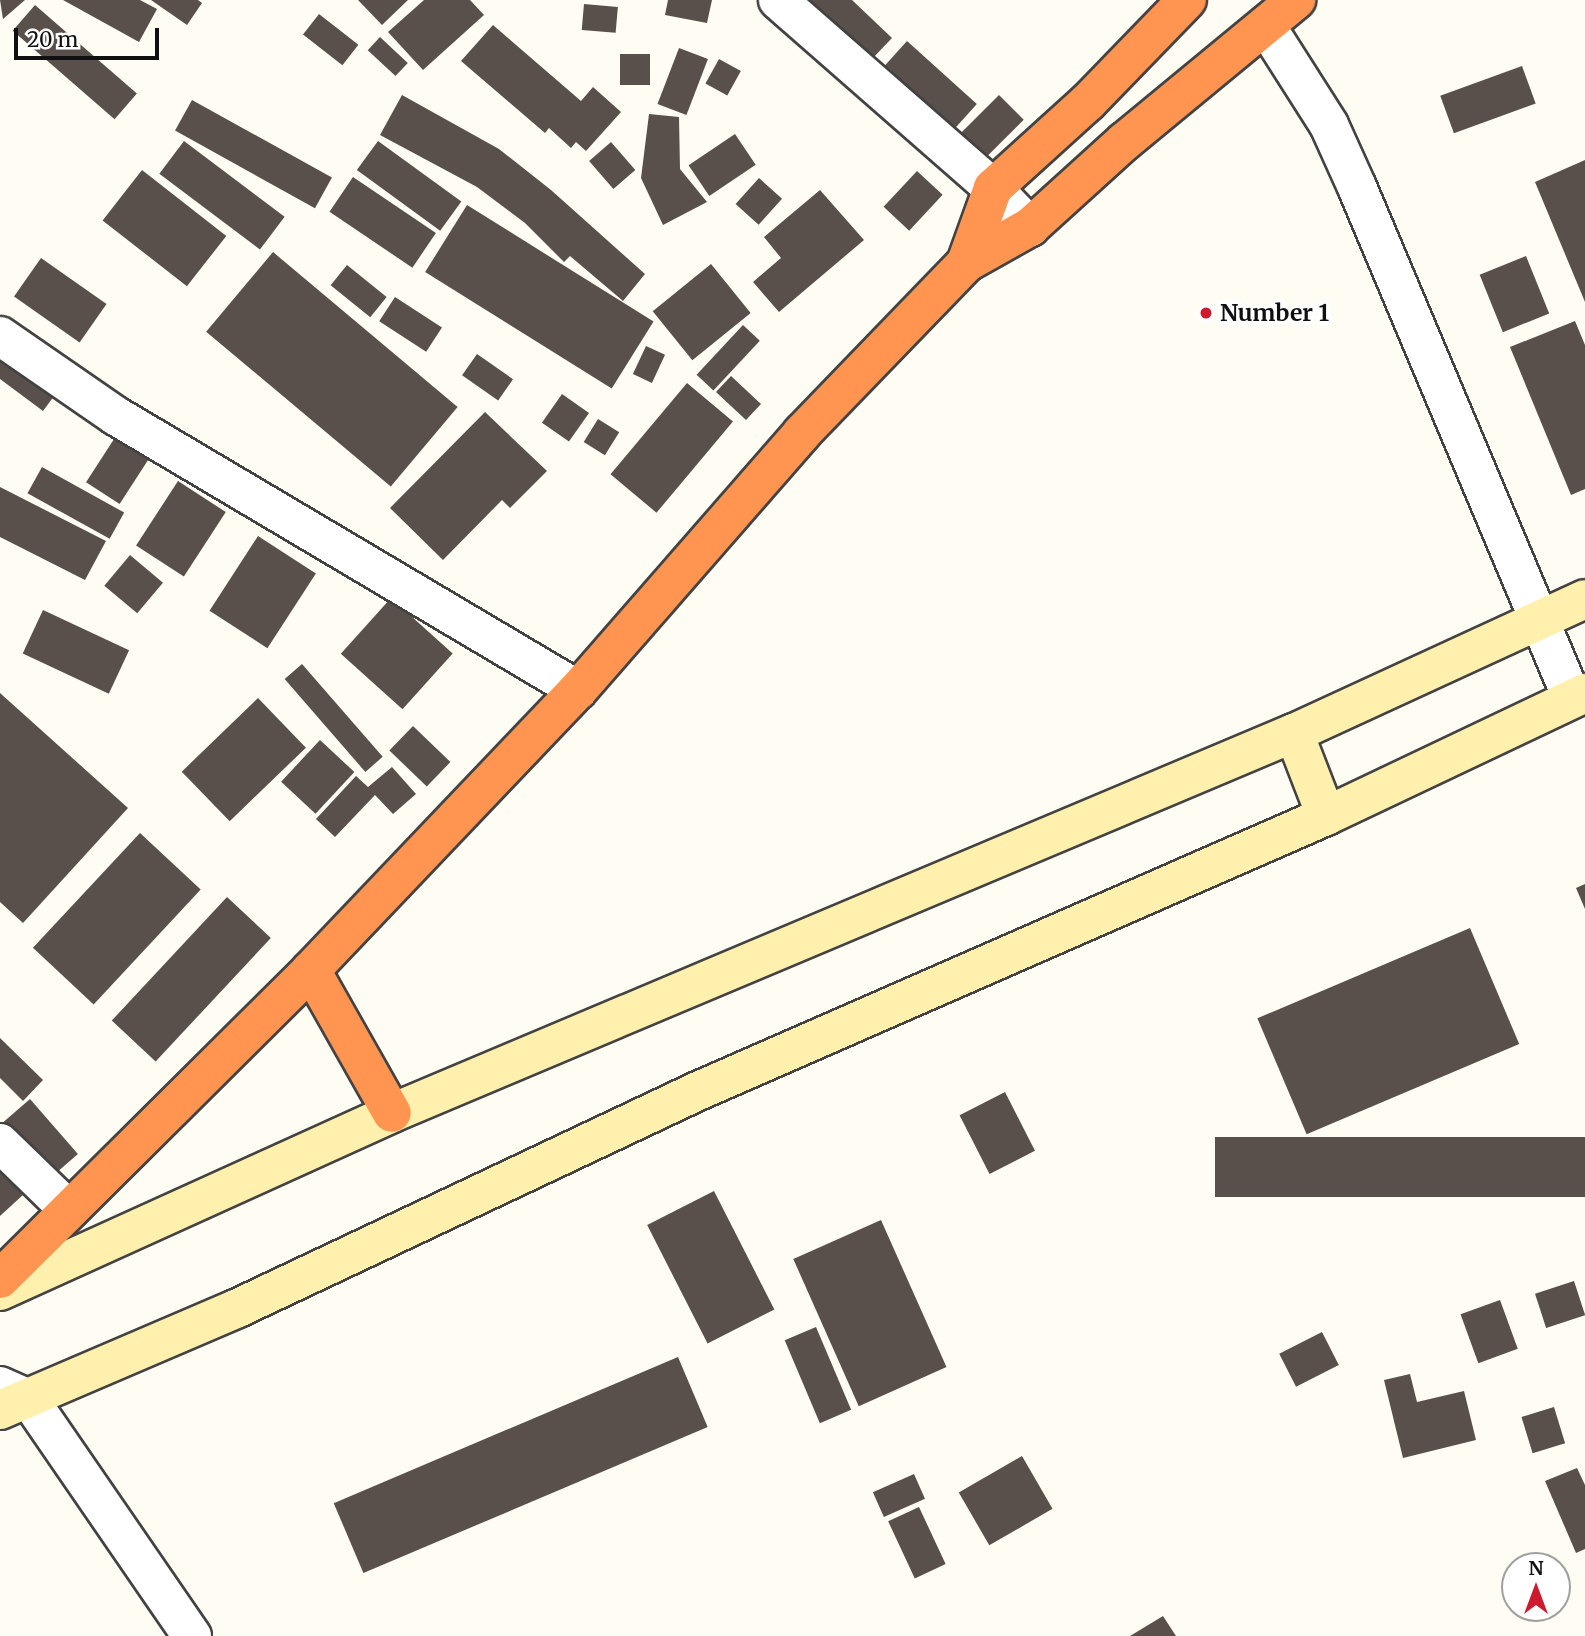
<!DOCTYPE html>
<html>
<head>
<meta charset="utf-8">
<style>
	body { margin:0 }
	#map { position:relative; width:1585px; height:1636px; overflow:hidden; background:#fffcf3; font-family:Merriweather,serif }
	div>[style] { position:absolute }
	.building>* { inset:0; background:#5a504b; transform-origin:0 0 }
	.roads { filter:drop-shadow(2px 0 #434343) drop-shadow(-2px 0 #434343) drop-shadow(0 2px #434343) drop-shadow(0 -2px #434343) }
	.street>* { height:38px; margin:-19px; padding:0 19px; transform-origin:19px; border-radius:19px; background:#fff }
	.secondary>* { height:38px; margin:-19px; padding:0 19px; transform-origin:19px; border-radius:19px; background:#fff0ae }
	.highway>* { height:38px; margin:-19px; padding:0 19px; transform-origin:19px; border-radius:19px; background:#ff9551 }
	.dots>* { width:19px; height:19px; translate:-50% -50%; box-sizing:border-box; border:4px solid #fff; border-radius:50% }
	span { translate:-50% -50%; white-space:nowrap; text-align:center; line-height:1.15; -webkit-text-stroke:7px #fff; paint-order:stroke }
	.poi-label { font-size:23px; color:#101010; font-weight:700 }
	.left { translate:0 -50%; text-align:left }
	.north { position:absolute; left:1501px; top:1552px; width:70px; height:70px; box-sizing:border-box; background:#fff; border:2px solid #9f9f9f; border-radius:50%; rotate:0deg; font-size:19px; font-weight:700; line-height:28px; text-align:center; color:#101010 }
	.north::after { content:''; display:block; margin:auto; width:24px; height:32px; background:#ce1a2f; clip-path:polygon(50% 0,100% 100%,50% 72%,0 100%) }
	.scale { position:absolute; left:14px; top:28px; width:145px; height:32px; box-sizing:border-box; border:4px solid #101010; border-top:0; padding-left:9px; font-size:21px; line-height:24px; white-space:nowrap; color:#101010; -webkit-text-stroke:5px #fff; paint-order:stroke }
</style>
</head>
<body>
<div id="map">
	<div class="building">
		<div style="clip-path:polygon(0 0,25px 0,3px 19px)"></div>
		<div style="clip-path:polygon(63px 0,140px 0,157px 9px,139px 42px)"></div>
		<div style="clip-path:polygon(151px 0,198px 0,202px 3px,187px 25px)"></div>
		<div style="clip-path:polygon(358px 0,408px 0,382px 25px)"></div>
		<div style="clip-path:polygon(424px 0,470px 0,484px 15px,423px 70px,388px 32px)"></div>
		<div style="clip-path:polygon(668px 0,712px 0,707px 23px,665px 15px)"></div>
		<div style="clip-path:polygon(810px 0,852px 0,892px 38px,872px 59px)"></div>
		<div style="left:584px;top:4px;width:34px;height:26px;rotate:5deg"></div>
		<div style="left:35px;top:5px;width:135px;height:34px;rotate:41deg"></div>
		<div style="left:319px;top:14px;width:50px;height:26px;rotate:38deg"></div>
		<div style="clip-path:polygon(493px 25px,581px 101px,593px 87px,621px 112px,586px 151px,576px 142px,571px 148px,549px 128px,545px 133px,461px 61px)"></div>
		<div style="left:380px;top:37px;width:38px;height:18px;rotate:43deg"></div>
		<div style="left:907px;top:41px;width:94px;height:35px;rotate:42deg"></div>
		<div style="left:679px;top:48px;width:31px;height:60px;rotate:21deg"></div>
		<div style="left:620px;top:54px;width:30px;height:31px"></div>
		<div style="left:719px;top:59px;width:25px;height:28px;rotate:29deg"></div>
		<div style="left:1522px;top:66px;width:40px;height:87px;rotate:70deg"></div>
		<div style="clip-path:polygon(402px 95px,499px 149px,551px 190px,645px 274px,623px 301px,570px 256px,564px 262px,525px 223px,477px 187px,380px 135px)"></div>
		<div style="left:999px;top:95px;width:35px;height:56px;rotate:45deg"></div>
		<div style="left:192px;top:100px;width:160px;height:35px;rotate:29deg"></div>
		<div style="clip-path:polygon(649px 114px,679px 117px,680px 169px,707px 202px,663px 225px,641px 178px)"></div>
		<div style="left:735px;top:134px;width:37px;height:56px;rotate:56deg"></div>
		<div style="left:184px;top:141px;width:126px;height:41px;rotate:37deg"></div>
		<div style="left:378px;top:141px;width:103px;height:36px;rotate:36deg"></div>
		<div style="left:611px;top:142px;width:37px;height:29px;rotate:49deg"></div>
		<div style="clip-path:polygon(1585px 160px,1585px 302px,1535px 182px)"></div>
		<div style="left:142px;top:170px;width:107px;height:64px;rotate:38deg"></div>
		<div style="left:917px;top:171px;width:35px;height:49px;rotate:43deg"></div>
		<div style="left:353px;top:177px;width:100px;height:42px;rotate:34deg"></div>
		<div style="left:759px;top:178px;width:31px;height:35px;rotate:42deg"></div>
		<div style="clip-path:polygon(820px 190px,864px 240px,779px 312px,753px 282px,781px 258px,764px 237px)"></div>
		<div style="left:467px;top:205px;width:220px;height:79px;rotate:32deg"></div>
		<div style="left:273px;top:252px;width:241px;height:104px;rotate:40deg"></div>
		<div style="left:1526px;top:256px;width:62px;height:50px;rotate:68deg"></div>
		<div style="left:41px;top:258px;width:80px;height:47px;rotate:35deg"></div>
		<div style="left:711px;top:264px;width:63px;height:75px;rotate:51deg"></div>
		<div style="left:347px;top:265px;width:51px;height:26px;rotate:39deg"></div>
		<div style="left:395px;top:297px;width:56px;height:29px;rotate:33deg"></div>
		<div style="clip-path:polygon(1575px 321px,1585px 345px,1585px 489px,1571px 495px,1510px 347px)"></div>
		<div style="left:743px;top:325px;width:23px;height:68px;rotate:43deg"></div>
		<div style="clip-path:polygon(0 345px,60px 388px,43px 411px,0 379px)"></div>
		<div style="left:646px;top:346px;width:21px;height:31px;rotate:25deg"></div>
		<div style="left:477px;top:354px;width:44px;height:26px;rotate:35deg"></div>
		<div style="left:731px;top:376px;width:41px;height:22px;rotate:43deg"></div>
		<div style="left:687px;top:383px;width:60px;height:119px;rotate:40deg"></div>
		<div style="left:562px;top:394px;width:33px;height:35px;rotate:35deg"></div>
		<div style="clip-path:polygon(485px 412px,547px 471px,510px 508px,502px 500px,443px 560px,390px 508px)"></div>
		<div style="left:598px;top:419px;width:25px;height:27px;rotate:32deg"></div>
		<div style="left:116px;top:436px;width:40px;height:55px;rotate:33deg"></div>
		<div style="left:42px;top:467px;width:94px;height:30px;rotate:29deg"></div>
		<div style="left:178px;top:481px;width:57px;height:77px;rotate:33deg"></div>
		<div style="clip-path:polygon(0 487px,106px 541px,85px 580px,0 537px)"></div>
		<div style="left:258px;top:536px;width:69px;height:89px;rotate:33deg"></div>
		<div style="left:130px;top:555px;width:43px;height:40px;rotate:40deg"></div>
		<div style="left:391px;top:598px;width:83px;height:75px;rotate:42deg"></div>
		<div style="left:43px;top:610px;width:95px;height:48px;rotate:25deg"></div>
		<div style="left:302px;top:664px;width:123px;height:23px;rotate:49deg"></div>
		<div style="clip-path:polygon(0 693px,128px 808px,23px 923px,0 902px)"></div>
		<div style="left:258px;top:698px;width:69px;height:106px;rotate:46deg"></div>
		<div style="left:413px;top:726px;width:52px;height:34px;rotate:44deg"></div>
		<div style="left:320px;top:740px;width:47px;height:57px;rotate:43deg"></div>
		<div style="clip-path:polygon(392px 767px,416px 794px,393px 814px,375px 795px,335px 837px,316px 819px,356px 776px,368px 787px)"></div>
		<div style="left:140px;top:833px;width:83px;height:157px;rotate:43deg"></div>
		<div style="clip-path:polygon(1585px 884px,1585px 909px,1576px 888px)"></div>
		<div style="left:227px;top:897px;width:60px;height:169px;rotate:43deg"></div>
		<div style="left:1470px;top:928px;width:126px;height:231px;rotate:67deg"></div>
		<div style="clip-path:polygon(0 1038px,43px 1080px,23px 1101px,0 1078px)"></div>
		<div style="left:1005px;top:1092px;width:66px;height:51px;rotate:63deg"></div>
		<div style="left:30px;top:1099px;width:73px;height:40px;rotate:49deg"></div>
		<div style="left:1585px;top:1137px;width:60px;height:370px;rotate:90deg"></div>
		<div style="clip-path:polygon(0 1168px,24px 1194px,0 1216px)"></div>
		<div style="left:714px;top:1191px;width:133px;height:75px;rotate:63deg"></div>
		<div style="left:881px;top:1220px;width:161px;height:96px;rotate:66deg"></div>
		<div style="left:1574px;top:1281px;width:36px;height:41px;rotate:72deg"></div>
		<div style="left:1500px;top:1300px;width:52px;height:42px;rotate:70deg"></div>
		<div style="left:816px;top:1327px;width:90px;height:34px;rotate:67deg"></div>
		<div style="left:1322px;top:1332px;width:37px;height:48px;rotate:63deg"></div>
		<div style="left:678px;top:1357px;width:76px;height:374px;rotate:67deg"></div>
		<div style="clip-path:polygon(1410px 1374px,1417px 1402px,1464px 1391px,1476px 1440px,1403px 1458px,1384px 1380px)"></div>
		<div style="left:1554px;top:1407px;width:38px;height:34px;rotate:73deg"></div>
		<div style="left:1022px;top:1456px;width:61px;height:73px;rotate:60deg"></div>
		<div style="clip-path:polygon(1577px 1468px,1585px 1485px,1585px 1549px,1576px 1553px,1545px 1481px)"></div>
		<div style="left:914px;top:1474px;width:27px;height:45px;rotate:66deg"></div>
		<div style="left:919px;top:1507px;width:63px;height:34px;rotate:65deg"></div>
		<div style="clip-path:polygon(1163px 1616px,1176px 1636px,1130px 1636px)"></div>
	</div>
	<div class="roads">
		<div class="street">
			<div style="left:778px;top:0;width:286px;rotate:41.2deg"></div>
			<div style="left:993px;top:188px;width:54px;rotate:46.5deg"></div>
			<div style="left:1266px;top:26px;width:117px;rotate:57.5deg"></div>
			<div style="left:1329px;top:125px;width:68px;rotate:65.7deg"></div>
			<div style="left:1357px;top:187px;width:554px;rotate:67.18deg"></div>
			<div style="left:0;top:336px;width:141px;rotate:34.6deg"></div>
			<div style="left:116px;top:416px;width:537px;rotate:30.67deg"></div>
			<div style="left:0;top:1143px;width:96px;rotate:44.2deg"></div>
			<div style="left:0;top:1386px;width:32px;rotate:24deg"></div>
			<div style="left:29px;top:1399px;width:288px;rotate:55.5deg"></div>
		</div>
		<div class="secondary">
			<div style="left:1294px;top:733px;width:89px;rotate:68.9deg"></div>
			<div style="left:0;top:1291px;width:431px;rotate:-24.4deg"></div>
			<div style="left:392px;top:1113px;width:979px;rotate:-22.85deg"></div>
			<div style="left:1294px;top:733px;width:320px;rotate:-24.7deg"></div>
			<div style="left:0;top:1410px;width:259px;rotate:-23.2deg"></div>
			<div style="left:238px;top:1308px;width:509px;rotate:-25.26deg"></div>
			<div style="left:698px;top:1091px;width:686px;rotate:-23.65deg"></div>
			<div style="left:1326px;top:816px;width:287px;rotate:-25.4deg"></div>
		</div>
		<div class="highway">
			<div style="left:966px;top:263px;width:80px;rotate:-70.2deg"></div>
			<div style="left:993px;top:188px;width:128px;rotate:-42.2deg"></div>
			<div style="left:1088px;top:102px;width:142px;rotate:-45.9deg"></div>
			<div style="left:311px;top:970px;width:164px;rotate:60.5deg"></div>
			<div style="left:0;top:1279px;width:438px;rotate:-44.8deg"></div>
			<div style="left:311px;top:970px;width:387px;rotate:-46.4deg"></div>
			<div style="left:578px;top:690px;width:341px;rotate:-48.9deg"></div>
			<div style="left:802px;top:433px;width:236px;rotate:-46deg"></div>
			<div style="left:966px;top:263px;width:73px;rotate:-29.4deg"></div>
			<div style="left:1030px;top:227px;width:128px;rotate:-42.2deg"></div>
			<div style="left:1125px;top:141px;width:222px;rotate:-39.5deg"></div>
		</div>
	</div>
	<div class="dots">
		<div style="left:1206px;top:313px;background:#ce1a2f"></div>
	</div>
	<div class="poi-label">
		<span class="left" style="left:1220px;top:313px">Number 1</span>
	</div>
	<div class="north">N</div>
	<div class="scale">20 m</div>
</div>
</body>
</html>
